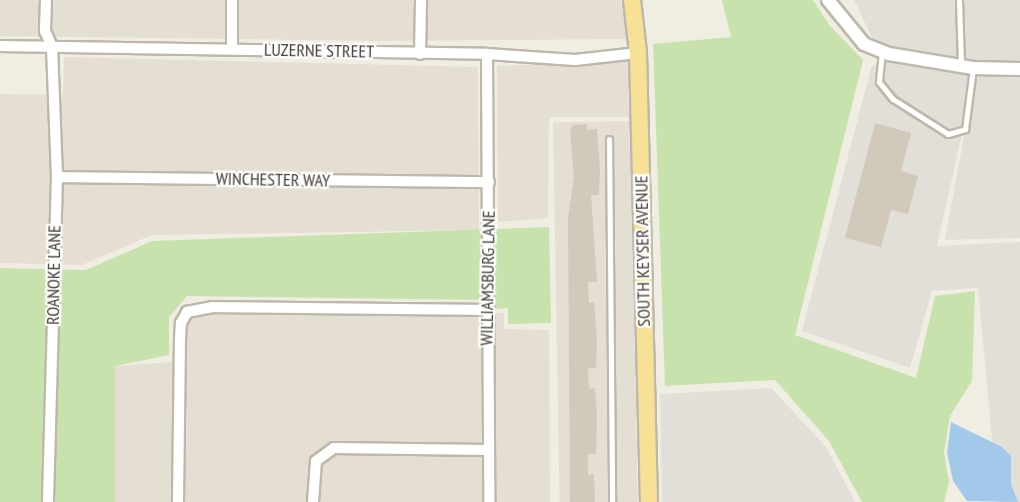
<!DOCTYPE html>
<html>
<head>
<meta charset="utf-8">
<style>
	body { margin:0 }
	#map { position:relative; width:1020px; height:502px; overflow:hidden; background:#f0ede3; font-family:"PT Sans Narrow",sans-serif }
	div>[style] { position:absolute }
	.residential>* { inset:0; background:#e4dfd2; transform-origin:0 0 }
	.industrial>* { inset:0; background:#e2ded8 }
	.green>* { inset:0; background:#c8e2ae }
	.water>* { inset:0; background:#a3c9ea }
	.building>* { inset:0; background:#d1c9ba }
	.roads { filter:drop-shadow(2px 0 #beb8aa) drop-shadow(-2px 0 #beb8aa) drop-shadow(0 2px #beb8aa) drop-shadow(0 -2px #beb8aa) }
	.service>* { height:5px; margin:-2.5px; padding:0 2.5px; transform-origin:2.5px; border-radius:2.5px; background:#fff }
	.minor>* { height:10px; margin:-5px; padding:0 5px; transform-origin:5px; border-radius:5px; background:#fff }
	.tertiary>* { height:12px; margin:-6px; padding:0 6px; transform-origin:6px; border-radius:6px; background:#fff }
	.primary>* { height:16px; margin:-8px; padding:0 8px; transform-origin:8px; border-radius:8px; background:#f7e196 }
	span { translate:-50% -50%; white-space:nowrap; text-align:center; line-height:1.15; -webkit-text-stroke:4.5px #fff; paint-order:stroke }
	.street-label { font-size:18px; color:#423d34 }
</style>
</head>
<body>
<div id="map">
	<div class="residential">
		<div style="clip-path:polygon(0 0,621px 0,627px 39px,384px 41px,0 36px)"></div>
		<div style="clip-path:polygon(64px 57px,478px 67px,479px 230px,152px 235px,82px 265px,0 263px,0 94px,63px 95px)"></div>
		<div style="clip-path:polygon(627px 61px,629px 117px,549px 117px,548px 218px,498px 222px,497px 66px)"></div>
		<div style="left:631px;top:121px;width:381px;height:78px;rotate:89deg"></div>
		<div style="clip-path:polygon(202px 312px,504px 313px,504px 329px,549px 330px,550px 502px,115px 502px,115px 366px,187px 361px,187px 326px,193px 316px)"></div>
	</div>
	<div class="industrial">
		<div style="clip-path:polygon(854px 0,1020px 0,1020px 238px,945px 240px,973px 87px,952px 82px,972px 87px,937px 246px,1020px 242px,1020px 502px,998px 502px,978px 288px,932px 291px,910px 368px,802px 331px,872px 65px,887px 68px)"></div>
		<div style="clip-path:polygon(771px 388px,826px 447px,855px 502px,662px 502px,660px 394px)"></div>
	</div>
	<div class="green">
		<div style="clip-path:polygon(722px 0,813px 0,830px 26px,863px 60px,795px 335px,916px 378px,935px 296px,975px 291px,972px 381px,950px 416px,944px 453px,949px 482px,944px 502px,862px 502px,829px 441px,775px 380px,665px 386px,653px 44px,731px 37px)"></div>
		<div style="clip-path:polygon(549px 227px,551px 323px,508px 324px,508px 308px,492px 309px,492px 300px,187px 296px,169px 317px,169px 355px,115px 366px,115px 502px,0 502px,0 268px,86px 270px,152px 241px)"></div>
	</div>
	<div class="water">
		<div style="clip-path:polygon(951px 422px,1002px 447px,1011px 456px,1011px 484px,1018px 502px,967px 501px,953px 481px,947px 453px)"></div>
	</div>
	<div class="building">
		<div style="clip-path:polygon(875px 123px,911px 133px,901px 171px,918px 176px,908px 214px,891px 210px,881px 247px,845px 238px)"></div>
		<div style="clip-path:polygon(587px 124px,587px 130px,597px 129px,600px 170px,599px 195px,591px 195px,597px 282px,588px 282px,589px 303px,594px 302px,597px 343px,596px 368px,588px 368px,589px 389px,595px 388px,597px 415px,596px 454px,588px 454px,588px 475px,594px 474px,595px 502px,570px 502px,568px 218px,574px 177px,570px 131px,573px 125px)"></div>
	</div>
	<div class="roads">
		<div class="service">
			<div style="left:959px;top:1px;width:64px;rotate:88.2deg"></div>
			<div style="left:882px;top:52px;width:30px;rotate:96deg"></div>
			<div style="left:879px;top:82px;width:22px;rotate:51deg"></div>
			<div style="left:893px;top:99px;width:65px;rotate:32.5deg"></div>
			<div style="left:948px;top:134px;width:18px;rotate:-16deg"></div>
			<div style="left:965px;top:129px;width:62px;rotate:-82.5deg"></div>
			<div style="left:609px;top:139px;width:363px;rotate:89.5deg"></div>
		</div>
		<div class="minor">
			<div style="left:46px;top:0;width:31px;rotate:92deg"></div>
			<div style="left:45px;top:31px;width:17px;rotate:66deg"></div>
			<div style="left:52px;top:47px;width:130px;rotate:87.8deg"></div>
			<div style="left:57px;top:177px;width:325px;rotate:91.6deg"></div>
			<div style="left:0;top:46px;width:487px;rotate:0.9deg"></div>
			<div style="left:487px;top:54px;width:88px;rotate:3.9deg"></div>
			<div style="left:575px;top:60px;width:63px;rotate:-6.3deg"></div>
			<div style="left:232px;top:49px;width:49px;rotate:-90deg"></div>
			<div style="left:420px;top:54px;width:54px;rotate:-88.9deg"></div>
			<div style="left:487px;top:54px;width:448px;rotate:89.7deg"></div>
			<div style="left:57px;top:177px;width:432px;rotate:0.7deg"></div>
			<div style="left:178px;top:502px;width:162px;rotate:-89.3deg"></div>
			<div style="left:180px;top:340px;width:17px;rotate:-87deg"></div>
			<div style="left:181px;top:323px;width:13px;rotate:-61deg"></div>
			<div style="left:187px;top:312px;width:25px;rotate:-11deg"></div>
			<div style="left:212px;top:307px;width:275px;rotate:0.6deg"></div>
			<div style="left:313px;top:502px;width:41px;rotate:-85.8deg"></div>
			<div style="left:316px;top:461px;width:22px;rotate:-36deg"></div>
			<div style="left:334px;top:448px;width:155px;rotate:0.7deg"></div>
		</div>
		<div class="tertiary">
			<div style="left:828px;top:0;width:57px;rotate:50.7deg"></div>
			<div style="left:864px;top:44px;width:27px;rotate:22deg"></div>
			<div style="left:889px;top:54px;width:85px;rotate:9.5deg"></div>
			<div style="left:973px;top:68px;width:47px;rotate:1.2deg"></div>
		</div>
		<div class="primary">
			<div style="left:632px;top:0;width:53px;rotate:83.5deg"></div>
			<div style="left:638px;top:53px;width:449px;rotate:88.6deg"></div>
		</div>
	</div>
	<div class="street-label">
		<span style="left:319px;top:51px;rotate:1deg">LUZERNE STREET</span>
		<span style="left:273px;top:180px;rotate:1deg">WINCHESTER WAY</span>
		<span style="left:643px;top:251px;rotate:-91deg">SOUTH KEYSER AVENUE</span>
		<span style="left:54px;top:275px;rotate:-89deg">ROANOKE LANE</span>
		<span style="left:488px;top:278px;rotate:-89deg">WILLIAMSBURG LANE</span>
	</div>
</div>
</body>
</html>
